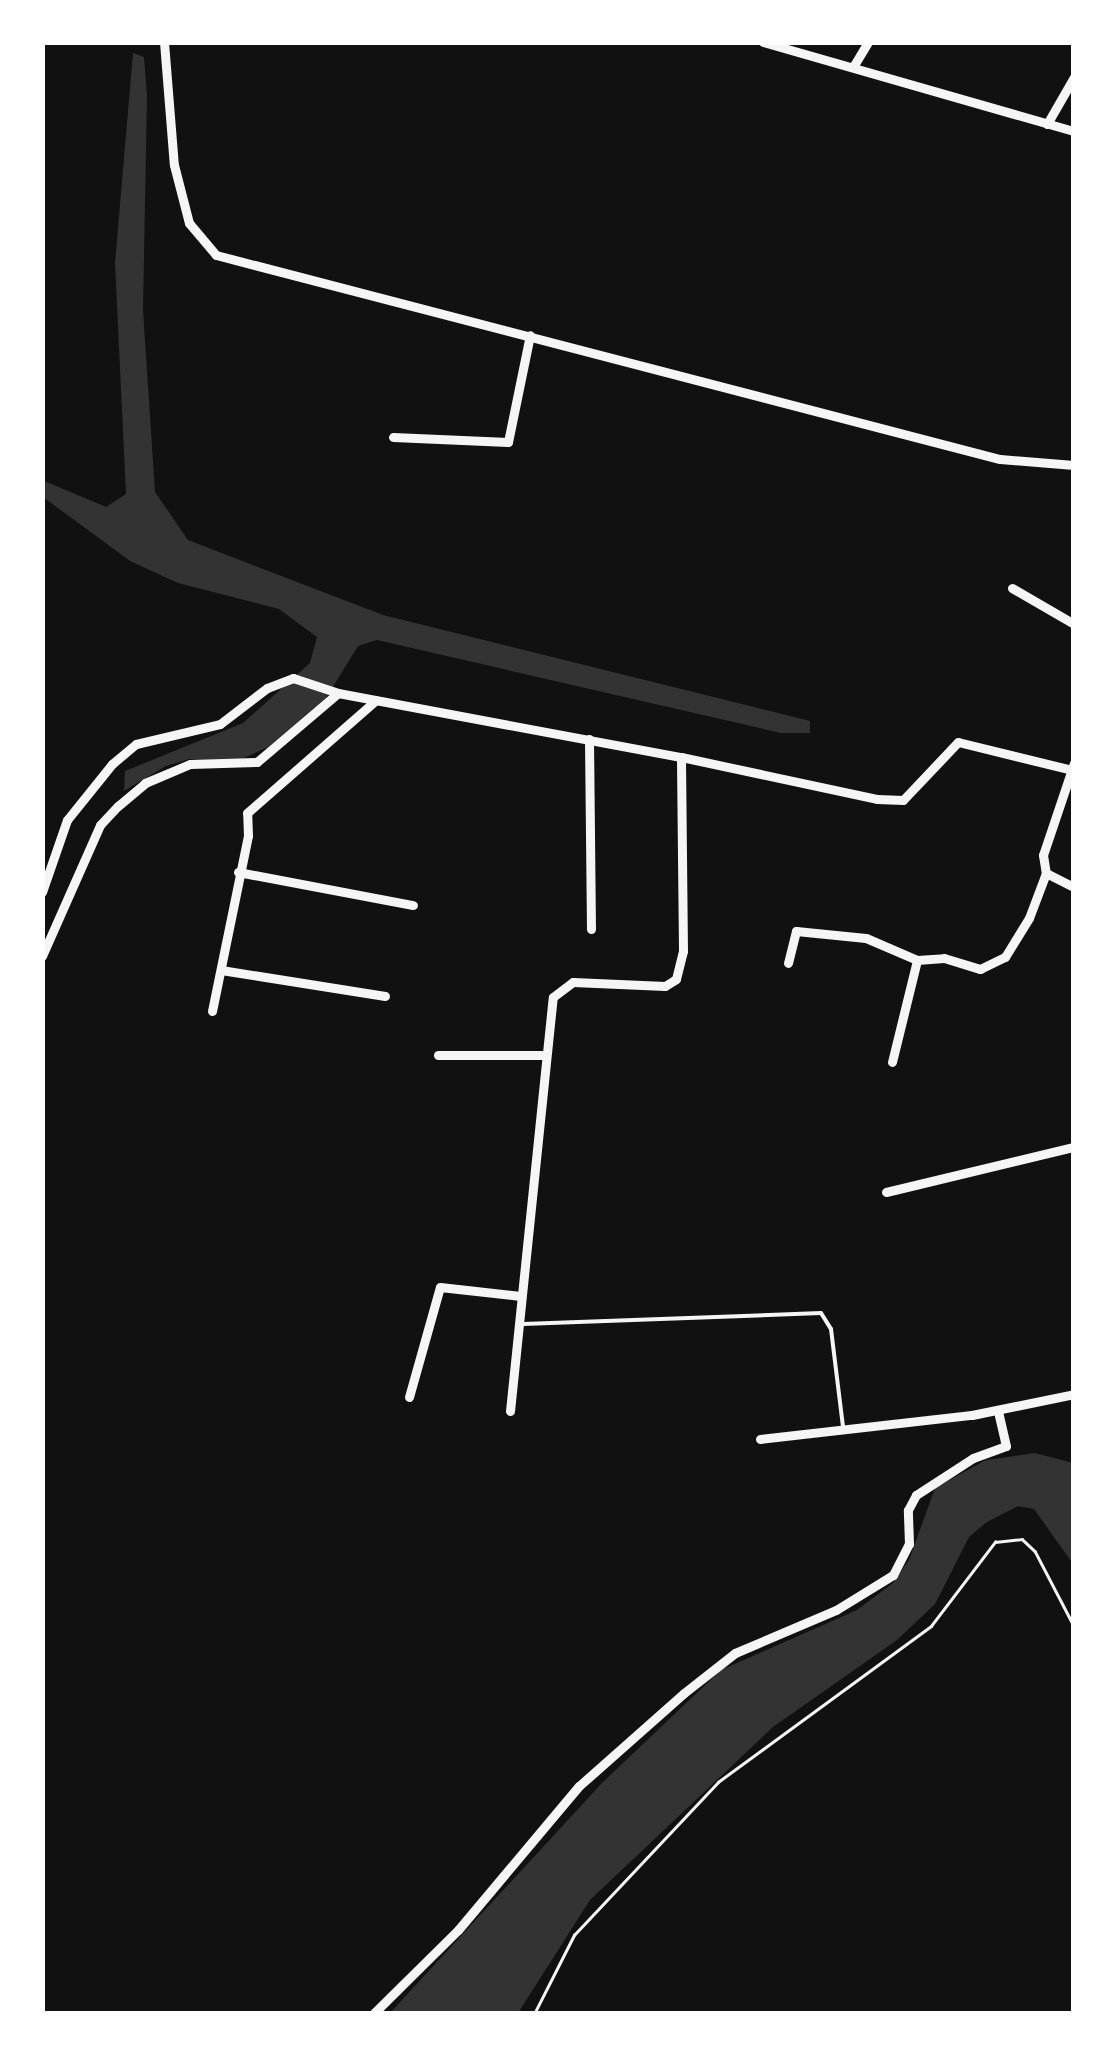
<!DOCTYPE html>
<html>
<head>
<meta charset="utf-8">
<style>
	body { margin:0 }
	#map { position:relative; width:1116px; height:2056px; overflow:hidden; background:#111; font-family:Overpass,sans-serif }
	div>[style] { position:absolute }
	.water>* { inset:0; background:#333 }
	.path>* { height:2.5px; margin:-1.25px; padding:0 1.25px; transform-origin:1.25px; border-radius:1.25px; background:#f5f5f5 }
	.service>* { height:4px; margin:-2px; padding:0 2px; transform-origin:2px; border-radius:2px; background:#f5f5f5 }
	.minor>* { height:9px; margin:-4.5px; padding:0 4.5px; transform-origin:4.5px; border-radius:4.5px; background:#f5f5f5 }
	span { translate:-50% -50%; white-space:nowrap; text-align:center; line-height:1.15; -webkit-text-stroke:8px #fff; paint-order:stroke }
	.frame { position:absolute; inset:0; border:45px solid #fff; pointer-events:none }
</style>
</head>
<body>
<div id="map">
	<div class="water">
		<div style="clip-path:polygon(133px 53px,144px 57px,147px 95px,143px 310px,155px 492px,188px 540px,383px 615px,810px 721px,810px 733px,781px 733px,377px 640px,358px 646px,326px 698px,268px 747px,235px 762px,189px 759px,166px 766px,124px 791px,125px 771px,243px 723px,310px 663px,317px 637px,279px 609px,178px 583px,130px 561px,43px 497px,42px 480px,106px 507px,126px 494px,115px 263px)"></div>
		<div style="clip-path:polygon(1035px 1453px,1073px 1463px,1073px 1564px,1034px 1509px,1018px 1506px,987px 1522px,969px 1537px,935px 1604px,897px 1640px,773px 1727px,590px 1900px,518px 2013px,389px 2014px,602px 1783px,721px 1670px,857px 1610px,893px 1583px,909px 1560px,935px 1488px,986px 1460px)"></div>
	</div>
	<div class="path">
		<div style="left:534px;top:2014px;width:89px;rotate:-63.1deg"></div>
		<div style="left:574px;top:1935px;width:210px;rotate:-46.7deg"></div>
		<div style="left:718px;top:1782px;width:264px;rotate:-36.2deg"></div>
		<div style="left:931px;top:1626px;width:106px;rotate:-52.7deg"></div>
		<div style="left:995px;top:1542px;width:27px;rotate:-6deg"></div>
		<div style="left:1022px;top:1539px;width:18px;rotate:43deg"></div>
		<div style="left:1035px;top:1551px;width:85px;rotate:62.5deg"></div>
	</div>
	<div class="service">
		<div style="left:523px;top:1324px;width:298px;rotate:-2.1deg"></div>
		<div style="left:821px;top:1313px;width:19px;rotate:58deg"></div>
		<div style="left:831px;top:1329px;width:99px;rotate:83deg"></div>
	</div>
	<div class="minor">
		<div style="left:164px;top:42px;width:123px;rotate:85.4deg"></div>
		<div style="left:174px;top:165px;width:60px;rotate:75.5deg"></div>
		<div style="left:189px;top:223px;width:42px;rotate:49.8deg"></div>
		<div style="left:216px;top:255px;width:810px;rotate:14.59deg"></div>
		<div style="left:1000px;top:459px;width:74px;rotate:4.6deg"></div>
		<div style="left:763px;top:42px;width:323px;rotate:16deg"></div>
		<div style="left:853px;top:67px;width:29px;rotate:-59deg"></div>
		<div style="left:1047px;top:124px;width:54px;rotate:-60.1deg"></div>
		<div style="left:393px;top:437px;width:115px;rotate:2.5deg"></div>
		<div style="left:508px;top:442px;width:109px;rotate:-78.4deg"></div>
		<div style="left:1012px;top:588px;width:72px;rotate:30.1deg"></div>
		<div style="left:589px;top:739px;width:190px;rotate:89.4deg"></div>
		<div style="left:1074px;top:763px;width:97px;rotate:108.6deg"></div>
		<div style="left:1043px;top:855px;width:18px;rotate:81deg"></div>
		<div style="left:1046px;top:873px;width:31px;rotate:27deg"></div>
		<div style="left:238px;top:872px;width:178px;rotate:10.7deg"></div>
		<div style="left:42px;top:892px;width:76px;rotate:-70.9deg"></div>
		<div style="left:67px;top:820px;width:72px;rotate:-51.2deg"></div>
		<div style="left:112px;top:764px;width:31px;rotate:-40deg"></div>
		<div style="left:136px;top:744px;width:86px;rotate:-13.4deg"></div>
		<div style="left:220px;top:724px;width:59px;rotate:-37.5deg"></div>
		<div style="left:267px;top:688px;width:28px;rotate:-21deg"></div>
		<div style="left:293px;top:678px;width:47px;rotate:18.4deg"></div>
		<div style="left:338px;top:693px;width:349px;rotate:10.6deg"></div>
		<div style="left:42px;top:956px;width:143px;rotate:-66.1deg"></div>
		<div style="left:100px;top:825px;width:26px;rotate:-47deg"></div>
		<div style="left:118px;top:806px;width:35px;rotate:-40deg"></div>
		<div style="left:145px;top:783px;width:49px;rotate:-22.9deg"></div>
		<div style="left:190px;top:764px;width:67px;rotate:-1.7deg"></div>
		<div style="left:257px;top:762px;width:106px;rotate:-40.4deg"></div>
		<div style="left:788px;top:963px;width:33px;rotate:-76deg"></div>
		<div style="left:796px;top:931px;width:70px;rotate:5.7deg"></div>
		<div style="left:866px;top:938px;width:56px;rotate:23.3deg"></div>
		<div style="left:221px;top:970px;width:166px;rotate:9deg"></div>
		<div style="left:212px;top:1011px;width:179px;rotate:-78.4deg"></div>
		<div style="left:248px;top:836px;width:23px;rotate:-92deg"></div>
		<div style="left:247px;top:813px;width:171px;rotate:-41.2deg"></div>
		<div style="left:438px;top:1055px;width:108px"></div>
		<div style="left:892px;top:1062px;width:105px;rotate:-76.2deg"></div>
		<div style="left:917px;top:960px;width:27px;rotate:-4deg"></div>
		<div style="left:944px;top:958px;width:38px;rotate:17deg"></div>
		<div style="left:980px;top:969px;width:28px;rotate:-26deg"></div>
		<div style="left:1005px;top:957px;width:46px;rotate:-58.4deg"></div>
		<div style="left:1029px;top:918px;width:48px;rotate:-69.3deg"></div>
		<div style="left:886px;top:1192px;width:193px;rotate:-13.5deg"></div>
		<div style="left:409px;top:1397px;width:114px;rotate:-74.3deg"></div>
		<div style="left:440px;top:1287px;width:81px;rotate:6.4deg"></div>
		<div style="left:510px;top:1411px;width:416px;rotate:-84.1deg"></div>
		<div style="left:553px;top:997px;width:25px;rotate:-37deg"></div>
		<div style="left:573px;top:982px;width:92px;rotate:2.5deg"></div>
		<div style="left:665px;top:986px;width:13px;rotate:-32deg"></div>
		<div style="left:676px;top:979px;width:29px;rotate:-76deg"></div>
		<div style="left:683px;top:951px;width:194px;rotate:-90.6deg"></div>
		<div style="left:681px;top:757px;width:200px;rotate:12.1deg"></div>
		<div style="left:877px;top:799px;width:26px;rotate:2deg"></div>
		<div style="left:903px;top:800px;width:80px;rotate:-46.5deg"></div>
		<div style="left:958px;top:742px;width:113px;rotate:13.8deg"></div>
		<div style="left:760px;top:1439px;width:213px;rotate:-6.5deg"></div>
		<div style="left:972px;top:1415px;width:104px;rotate:-11.6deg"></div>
		<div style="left:373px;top:2014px;width:120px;rotate:-44.7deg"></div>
		<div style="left:458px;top:1930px;width:188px;rotate:-50deg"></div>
		<div style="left:579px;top:1786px;width:140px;rotate:-41.5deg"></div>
		<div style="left:684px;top:1693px;width:65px;rotate:-38.1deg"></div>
		<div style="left:735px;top:1653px;width:110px;rotate:-23.1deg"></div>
		<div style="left:836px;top:1610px;width:67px;rotate:-31.6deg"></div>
		<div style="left:893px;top:1575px;width:35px;rotate:-63deg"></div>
		<div style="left:909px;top:1544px;width:34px;rotate:-92deg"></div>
		<div style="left:908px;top:1510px;width:17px;rotate:-62deg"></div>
		<div style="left:916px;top:1495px;width:68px;rotate:-33deg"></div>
		<div style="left:973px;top:1458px;width:35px;rotate:-20deg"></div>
		<div style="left:1006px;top:1446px;width:37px;rotate:-103deg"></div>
	</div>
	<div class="frame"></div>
</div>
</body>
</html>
